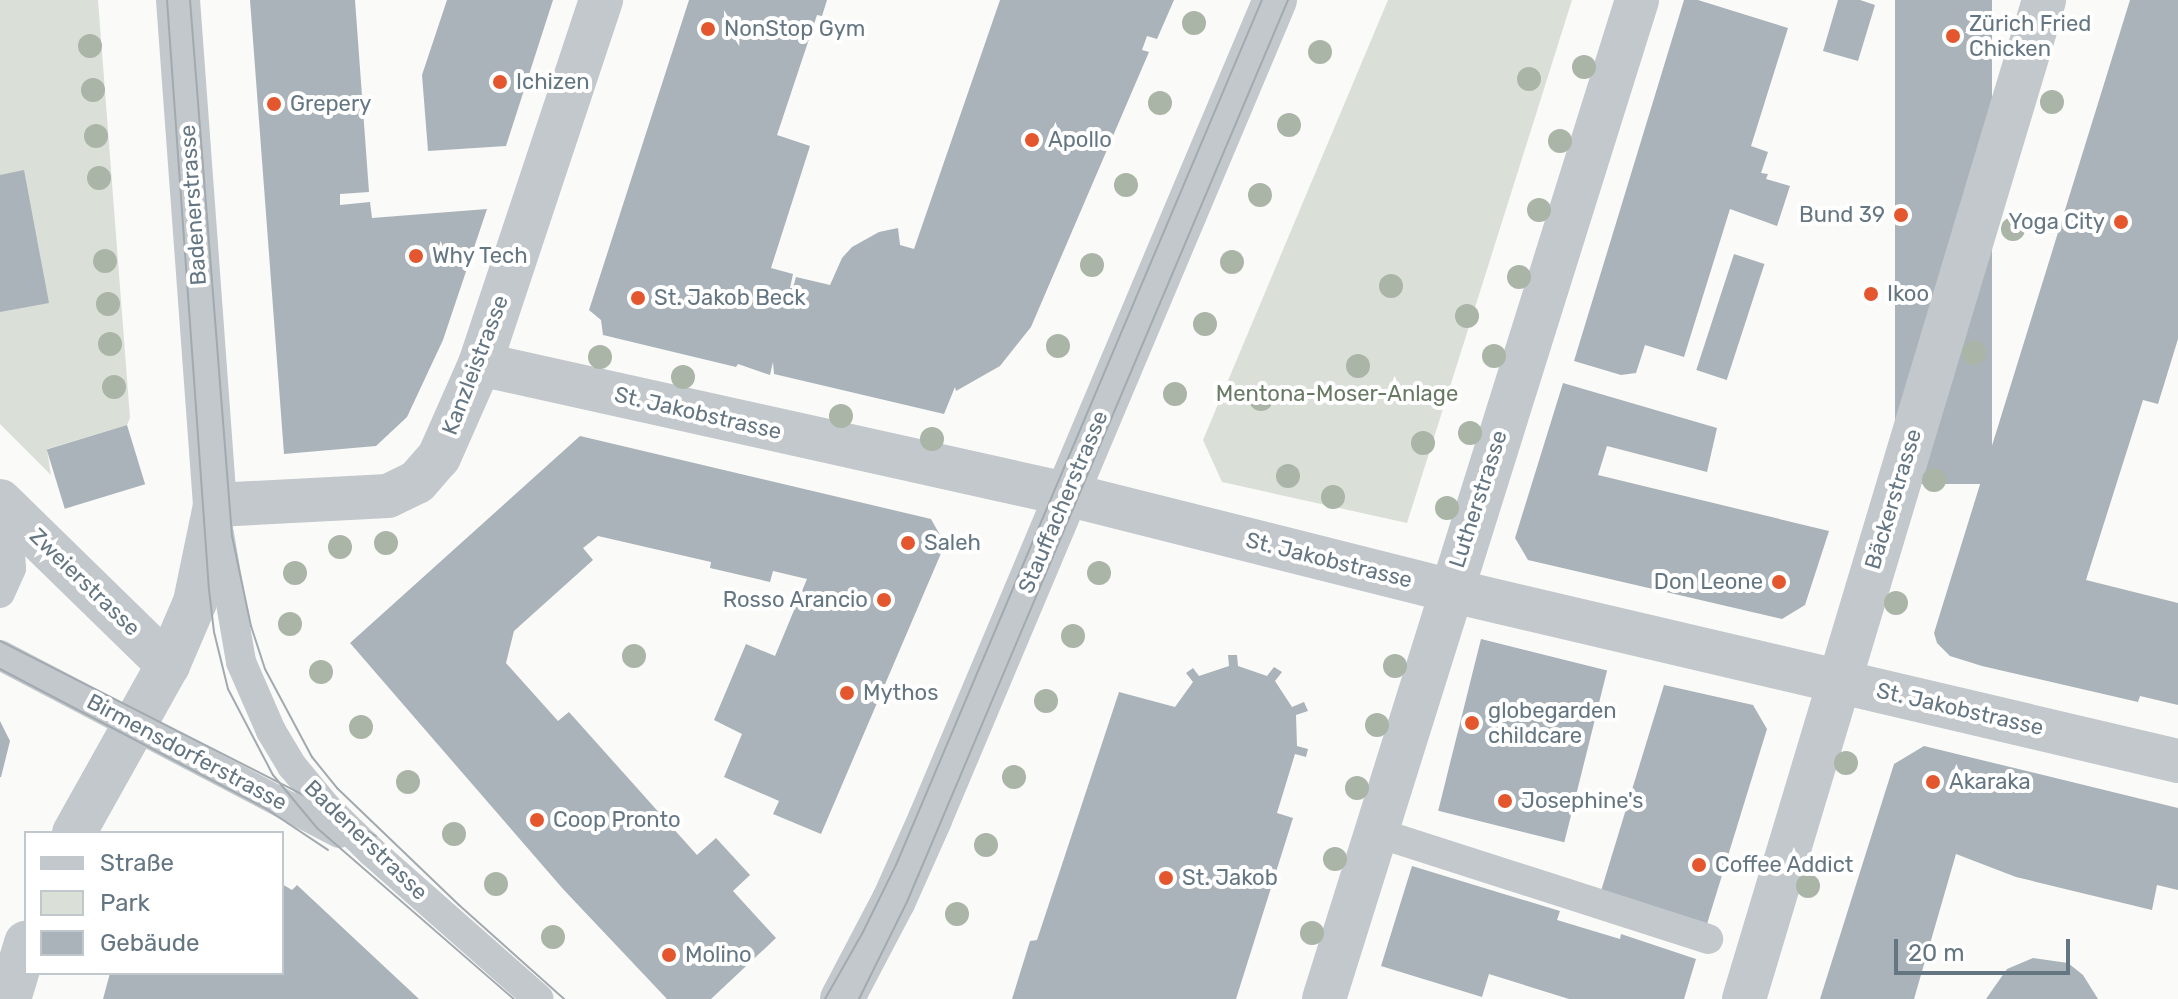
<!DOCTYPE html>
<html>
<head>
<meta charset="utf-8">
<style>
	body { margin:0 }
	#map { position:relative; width:2178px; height:999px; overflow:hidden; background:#fafaf8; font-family:Rubik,sans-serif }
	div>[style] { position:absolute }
	.green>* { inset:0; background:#dadfd7 }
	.building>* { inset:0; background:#aab3b9; transform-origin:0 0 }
	.service>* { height:30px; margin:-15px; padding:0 15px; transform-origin:15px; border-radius:15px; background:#c3c8cc }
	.minor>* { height:44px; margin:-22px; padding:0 22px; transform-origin:22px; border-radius:22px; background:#c3c8cc }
	.tertiary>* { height:44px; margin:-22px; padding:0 22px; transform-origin:22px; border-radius:22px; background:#c3c8cc }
	.tram>* { height:2px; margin:-1px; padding:0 1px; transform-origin:1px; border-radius:1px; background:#a2aab0 }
	.trees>* { width:24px; height:24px; margin:-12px; border-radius:50%; background:#aab4a7 }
	.dots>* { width:22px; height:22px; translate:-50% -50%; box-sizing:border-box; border:4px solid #fff; border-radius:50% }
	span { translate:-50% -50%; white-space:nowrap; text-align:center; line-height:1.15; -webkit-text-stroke:8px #fff; paint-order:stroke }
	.poi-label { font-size:22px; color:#657683 }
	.left { translate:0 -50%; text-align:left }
	.right { translate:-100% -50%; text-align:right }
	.street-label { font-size:22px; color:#657683 }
	.park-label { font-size:22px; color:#687a64 }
	.legend { position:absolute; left:24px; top:831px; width:260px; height:144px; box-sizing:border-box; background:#fff; border:2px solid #c1c8cd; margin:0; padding:10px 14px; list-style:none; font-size:24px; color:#657683 }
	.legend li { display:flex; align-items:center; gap:16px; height:40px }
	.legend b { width:40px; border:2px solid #c1c8cd }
	.scale { position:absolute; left:1894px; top:939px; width:176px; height:36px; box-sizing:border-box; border:4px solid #657683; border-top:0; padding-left:10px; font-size:24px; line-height:28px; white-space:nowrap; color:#657683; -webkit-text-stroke:6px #fff; paint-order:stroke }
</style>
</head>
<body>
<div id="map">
	<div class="green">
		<div style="clip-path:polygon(0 0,98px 0,130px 418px,127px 425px,47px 449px,51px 475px,0 424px)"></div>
		<div style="clip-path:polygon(1388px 0,1572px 0,1407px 523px,1222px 482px,1203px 440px)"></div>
	</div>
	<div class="building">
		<div style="clip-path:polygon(250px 0,355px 0,369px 192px,340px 194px,340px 205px,370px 202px,372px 218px,487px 209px,443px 340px,407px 417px,376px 446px,284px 454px)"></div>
		<div style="clip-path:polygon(447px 0,553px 0,506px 146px,428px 151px,422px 75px)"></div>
		<div style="clip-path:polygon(689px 0,827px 0,822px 16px,817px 15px,777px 135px,810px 146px,771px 268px,793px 274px,790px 288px,793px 288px,796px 277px,830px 285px,842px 258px,852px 247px,879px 232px,898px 228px,900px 245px,914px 249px,1000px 0,1174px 0,1157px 39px,1147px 36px,1142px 50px,1149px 52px,1031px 327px,1000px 366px,956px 391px,955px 387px,944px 414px,774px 374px,773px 362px,770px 375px,738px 364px,736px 367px,603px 335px,601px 320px,589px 310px)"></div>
		<div style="clip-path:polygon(1684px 0,1698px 0,1788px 28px,1751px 146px,1768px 152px,1761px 173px,1768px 174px,1766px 179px,1790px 186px,1777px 226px,1730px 209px,1684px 357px,1645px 345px,1636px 373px,1621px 375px,1574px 361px)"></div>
		<div style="clip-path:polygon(1838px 0,1860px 0,1875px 5px,1858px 61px,1823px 51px)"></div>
		<div style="left:1895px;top:0;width:97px;height:484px"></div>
		<div style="clip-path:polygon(2130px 0,2178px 0,2178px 339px,2158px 404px,2143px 400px,2086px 580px,2178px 603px,2178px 705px,2140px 696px,2138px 702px,1982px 666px,1950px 656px,1937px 643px,1934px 633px)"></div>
		<div style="clip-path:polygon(24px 170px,49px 303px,0 312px,0 175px)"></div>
		<div style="left:1734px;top:254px;width:32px;height:122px;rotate:18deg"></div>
		<div style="clip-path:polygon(1563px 383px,1717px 428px,1707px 472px,1607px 446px,1598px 475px,1829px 531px,1805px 605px,1782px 619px,1528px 560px,1515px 538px)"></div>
		<div style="left:127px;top:425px;width:62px;height:84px;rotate:73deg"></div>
		<div style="clip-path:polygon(580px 436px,931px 519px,945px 544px,821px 834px,773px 814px,779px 801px,724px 777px,742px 734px,714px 720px,746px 644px,775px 656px,807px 579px,773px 571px,770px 582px,710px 568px,711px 562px,598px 536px,583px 548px,593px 560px,514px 631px,506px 663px,558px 721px,569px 712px,697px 855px,716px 838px,750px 875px,733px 891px,776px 938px,711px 999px,667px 999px,563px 889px,350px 643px)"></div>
		<div style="left:1481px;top:639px;width:130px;height:177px;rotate:14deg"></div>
		<div style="clip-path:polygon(1228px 655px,1237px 655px,1238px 666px,1267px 676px,1274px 667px,1282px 672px,1275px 681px,1292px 707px,1304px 702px,1308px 711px,1296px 715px,1297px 746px,1308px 749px,1306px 757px,1295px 754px,1277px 813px,1293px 818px,1236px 999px,1012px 999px,1030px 941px,1037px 940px,1119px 692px,1175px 707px,1193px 682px,1186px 673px,1193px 668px,1199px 676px,1229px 666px)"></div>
		<div style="clip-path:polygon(1664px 685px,1753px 705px,1767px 729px,1707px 924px,1601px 891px)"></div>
		<div style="clip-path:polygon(0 721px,10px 741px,1px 777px,0 777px)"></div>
		<div style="clip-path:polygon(1924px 746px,2178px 808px,2178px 890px,2157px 885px,2152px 910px,2016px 877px,1956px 854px,1914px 999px,1820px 999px,1894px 764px)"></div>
		<div style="clip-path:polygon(1412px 866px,1560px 911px,1557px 920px,1620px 939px,1621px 934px,1696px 959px,1684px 999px,1569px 999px,1489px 974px,1482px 997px,1381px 966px)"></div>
		<div style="clip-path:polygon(282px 884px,292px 890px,297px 885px,419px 999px,103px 999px,110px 973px,282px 973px)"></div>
		<div style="clip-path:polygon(2033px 958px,2068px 963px,2083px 975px,2098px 999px,1986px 999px,2007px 969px)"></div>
	</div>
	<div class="service">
		<div style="left:219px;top:534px;width:130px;rotate:80.2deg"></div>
		<div style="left:241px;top:662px;width:75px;rotate:66.5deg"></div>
		<div style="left:271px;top:731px;width:41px;rotate:59deg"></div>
		<div style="left:292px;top:766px;width:55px;rotate:50.2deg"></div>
		<div style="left:327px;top:808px;width:63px;rotate:44.4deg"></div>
		<div style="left:372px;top:852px;width:222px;rotate:41.4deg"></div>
		<div style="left:0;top:593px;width:27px;rotate:-66deg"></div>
		<div style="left:11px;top:568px;width:29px;rotate:-94deg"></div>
		<div style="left:9px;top:539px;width:37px;rotate:-103deg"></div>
		<div style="left:0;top:655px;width:383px;rotate:27.7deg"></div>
		<div style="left:1375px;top:832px;width:350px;rotate:17.8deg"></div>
	</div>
	<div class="minor">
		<div style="left:480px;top:364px;width:600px;rotate:12.51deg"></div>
		<div style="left:1066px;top:494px;width:395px;rotate:14.1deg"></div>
		<div style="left:1449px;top:590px;width:749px;rotate:13.2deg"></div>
		<div style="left:215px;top:505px;width:173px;rotate:-3deg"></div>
		<div style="left:388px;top:496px;width:32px;rotate:-26deg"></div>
		<div style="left:417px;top:482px;width:33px;rotate:-49deg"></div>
		<div style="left:439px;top:457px;width:102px;rotate:-66.2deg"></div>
		<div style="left:480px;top:364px;width:384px;rotate:-71.6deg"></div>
		<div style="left:1324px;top:999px;width:1047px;rotate:-72.6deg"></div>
		<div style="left:1744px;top:999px;width:1043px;rotate:-73.28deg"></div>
	</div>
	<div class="tertiary">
		<div style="left:0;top:501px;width:235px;rotate:44.3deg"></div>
		<div style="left:74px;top:833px;width:193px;rotate:-60.8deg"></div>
		<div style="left:168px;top:665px;width:69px;rotate:-66.8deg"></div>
		<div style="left:195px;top:602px;width:99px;rotate:-78.3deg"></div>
		<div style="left:215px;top:505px;width:506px;rotate:-94.19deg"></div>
		<div style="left:9px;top:999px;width:59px;rotate:-73.1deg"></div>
		<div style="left:842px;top:999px;width:112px;rotate:-62.3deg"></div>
		<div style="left:894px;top:900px;width:89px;rotate:-66deg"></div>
		<div style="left:930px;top:819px;width:889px;rotate:-67.16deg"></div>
	</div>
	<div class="tram">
		<div style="left:167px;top:0;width:591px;rotate:85.93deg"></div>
		<div style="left:209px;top:590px;width:42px;rotate:83.2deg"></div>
		<div style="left:214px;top:632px;width:59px;rotate:76.2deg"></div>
		<div style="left:228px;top:689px;width:97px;rotate:62.4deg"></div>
		<div style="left:273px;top:775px;width:69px;rotate:50.3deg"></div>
		<div style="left:317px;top:828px;width:261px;rotate:41deg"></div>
		<div style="left:190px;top:0;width:538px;rotate:85.52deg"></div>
		<div style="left:232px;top:536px;width:92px;rotate:78.1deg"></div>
		<div style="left:251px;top:626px;width:45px;rotate:72deg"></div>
		<div style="left:265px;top:669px;width:100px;rotate:61.9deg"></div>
		<div style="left:312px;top:757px;width:40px;rotate:51deg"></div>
		<div style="left:337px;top:788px;width:169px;rotate:43.8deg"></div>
		<div style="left:459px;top:905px;width:141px;rotate:41.8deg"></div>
		<div style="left:0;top:641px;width:367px;rotate:26.9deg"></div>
		<div style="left:327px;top:807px;width:57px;rotate:30.6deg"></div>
		<div style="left:0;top:669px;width:303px;rotate:27.7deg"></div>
		<div style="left:268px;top:810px;width:72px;rotate:33.7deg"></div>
		<div style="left:825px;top:999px;width:75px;rotate:-60.4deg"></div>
		<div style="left:862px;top:934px;width:77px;rotate:-63.8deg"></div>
		<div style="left:896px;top:865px;width:939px;rotate:-67.07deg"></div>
		<div style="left:859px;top:999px;width:108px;rotate:-63.7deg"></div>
		<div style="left:907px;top:902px;width:979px;rotate:-67.1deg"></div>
	</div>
	<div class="trees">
		<div style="left:1194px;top:23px"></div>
		<div style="left:90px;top:46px"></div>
		<div style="left:1320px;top:52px"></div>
		<div style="left:1584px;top:67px"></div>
		<div style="left:1529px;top:79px"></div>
		<div style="left:93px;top:90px"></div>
		<div style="left:2052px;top:102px"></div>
		<div style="left:1160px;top:103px"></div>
		<div style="left:1289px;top:125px"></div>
		<div style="left:96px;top:136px"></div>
		<div style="left:1560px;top:141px"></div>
		<div style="left:99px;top:178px"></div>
		<div style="left:1126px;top:185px"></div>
		<div style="left:1260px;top:195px"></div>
		<div style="left:1539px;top:210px"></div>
		<div style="left:2013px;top:229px"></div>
		<div style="left:105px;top:261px"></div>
		<div style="left:1232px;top:262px"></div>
		<div style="left:1092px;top:265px"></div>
		<div style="left:1519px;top:277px"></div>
		<div style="left:1391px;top:286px"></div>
		<div style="left:108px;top:304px"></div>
		<div style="left:1467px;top:316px"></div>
		<div style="left:1205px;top:324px"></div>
		<div style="left:110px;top:344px"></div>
		<div style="left:1058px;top:346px"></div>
		<div style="left:1974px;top:353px"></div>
		<div style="left:1494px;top:356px"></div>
		<div style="left:600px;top:357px"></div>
		<div style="left:1358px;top:366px"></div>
		<div style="left:683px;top:377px"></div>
		<div style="left:114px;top:387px"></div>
		<div style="left:1175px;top:394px"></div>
		<div style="left:1261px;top:399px"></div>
		<div style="left:841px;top:416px"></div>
		<div style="left:1470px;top:433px"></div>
		<div style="left:932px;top:439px"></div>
		<div style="left:1423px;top:443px"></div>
		<div style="left:1288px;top:476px"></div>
		<div style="left:1934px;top:480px"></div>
		<div style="left:1333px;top:497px"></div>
		<div style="left:1447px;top:508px"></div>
		<div style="left:386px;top:543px"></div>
		<div style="left:340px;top:547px"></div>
		<div style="left:295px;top:573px"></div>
		<div style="left:1099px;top:573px"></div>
		<div style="left:1896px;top:603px"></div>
		<div style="left:290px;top:624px"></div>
		<div style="left:1073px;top:636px"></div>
		<div style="left:634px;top:656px"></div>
		<div style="left:1395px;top:666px"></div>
		<div style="left:321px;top:672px"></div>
		<div style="left:1046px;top:701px"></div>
		<div style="left:1377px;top:725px"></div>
		<div style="left:361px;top:727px"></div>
		<div style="left:1846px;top:763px"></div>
		<div style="left:1014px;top:777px"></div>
		<div style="left:408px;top:782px"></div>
		<div style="left:1357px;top:788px"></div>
		<div style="left:454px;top:834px"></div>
		<div style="left:986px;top:845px"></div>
		<div style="left:1335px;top:859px"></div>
		<div style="left:496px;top:884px"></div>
		<div style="left:1808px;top:886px"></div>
		<div style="left:957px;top:914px"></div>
		<div style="left:1312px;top:933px"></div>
		<div style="left:553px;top:937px"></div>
	</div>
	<div class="dots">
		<div style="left:708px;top:29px;background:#e4572e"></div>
		<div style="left:1953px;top:36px;background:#e4572e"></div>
		<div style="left:500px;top:82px;background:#e4572e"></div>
		<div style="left:274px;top:104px;background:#e4572e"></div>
		<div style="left:1032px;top:140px;background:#e4572e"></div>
		<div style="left:1901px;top:215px;background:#e4572e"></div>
		<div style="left:2121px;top:222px;background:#e4572e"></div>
		<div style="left:416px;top:256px;background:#e4572e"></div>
		<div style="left:1871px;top:294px;background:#e4572e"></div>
		<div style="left:638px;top:298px;background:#e4572e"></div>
		<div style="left:908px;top:543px;background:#e4572e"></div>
		<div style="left:1779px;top:582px;background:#e4572e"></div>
		<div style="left:884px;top:600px;background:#e4572e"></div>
		<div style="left:847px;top:693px;background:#e4572e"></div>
		<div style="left:1472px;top:723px;background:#e4572e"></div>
		<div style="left:1933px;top:782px;background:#e4572e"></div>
		<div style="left:1505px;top:801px;background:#e4572e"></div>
		<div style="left:537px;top:820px;background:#e4572e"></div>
		<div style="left:1699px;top:865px;background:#e4572e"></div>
		<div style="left:1166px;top:878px;background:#e4572e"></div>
		<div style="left:669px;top:955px;background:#e4572e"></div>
	</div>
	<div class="poi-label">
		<span class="left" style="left:1969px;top:36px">Zürich Fried<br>Chicken</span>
		<span class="left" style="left:724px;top:29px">NonStop Gym</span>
		<span class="left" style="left:516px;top:82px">Ichizen</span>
		<span class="left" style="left:290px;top:104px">Grepery</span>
		<span class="left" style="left:1048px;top:140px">Apollo</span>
		<span class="right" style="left:1885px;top:215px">Bund 39</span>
		<span class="right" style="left:2105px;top:222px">Yoga City</span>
		<span class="left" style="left:432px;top:256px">Why Tech</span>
		<span class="left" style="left:1887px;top:294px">Ikoo</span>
		<span class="left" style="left:654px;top:298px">St. Jakob Beck</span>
		<span class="left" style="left:924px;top:543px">Saleh</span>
		<span class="right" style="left:1763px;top:582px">Don Leone</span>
		<span class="right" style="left:868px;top:600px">Rosso Arancio</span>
		<span class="left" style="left:863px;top:693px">Mythos</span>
		<span class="left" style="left:1488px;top:723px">globegarden<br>childcare</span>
		<span class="left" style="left:1949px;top:782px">Akaraka</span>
		<span class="left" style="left:1521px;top:801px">Josephine's</span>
		<span class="left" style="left:553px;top:820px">Coop Pronto</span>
		<span class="left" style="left:1715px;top:865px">Coffee Addict</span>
		<span class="left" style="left:1182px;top:878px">St. Jakob</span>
		<span class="left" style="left:685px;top:955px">Molino</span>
	</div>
	<div class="street-label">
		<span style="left:193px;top:205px;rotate:-94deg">Badenerstrasse</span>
		<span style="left:475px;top:365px;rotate:-69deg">Kanzleistrasse</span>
		<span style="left:698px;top:413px;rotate:13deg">St. Jakobstrasse</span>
		<span style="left:1478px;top:499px;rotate:-72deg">Lutherstrasse</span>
		<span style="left:1893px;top:499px;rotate:-73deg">Bäckerstrasse</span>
		<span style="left:1063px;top:502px;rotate:-67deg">Stauffacherstrasse</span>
		<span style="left:1329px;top:560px;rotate:14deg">St. Jakobstrasse</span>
		<span style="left:85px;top:582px;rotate:44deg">Zweierstrasse</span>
		<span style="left:1960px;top:709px;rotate:13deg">St. Jakobstrasse</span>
		<span style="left:187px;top:752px;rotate:28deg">Birmensdorferstrasse</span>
		<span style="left:366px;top:840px;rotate:44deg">Badenerstrasse</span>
	</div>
	<div class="park-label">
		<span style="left:1337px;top:394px">Mentona-Moser-Anlage</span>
	</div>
	<ul class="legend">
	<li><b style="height:10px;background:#c3c8cc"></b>Straße</li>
	<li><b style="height:22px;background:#dadfd7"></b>Park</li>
	<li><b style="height:22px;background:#aab3b9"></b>Gebäude</li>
	</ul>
	<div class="scale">20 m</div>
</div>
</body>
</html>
